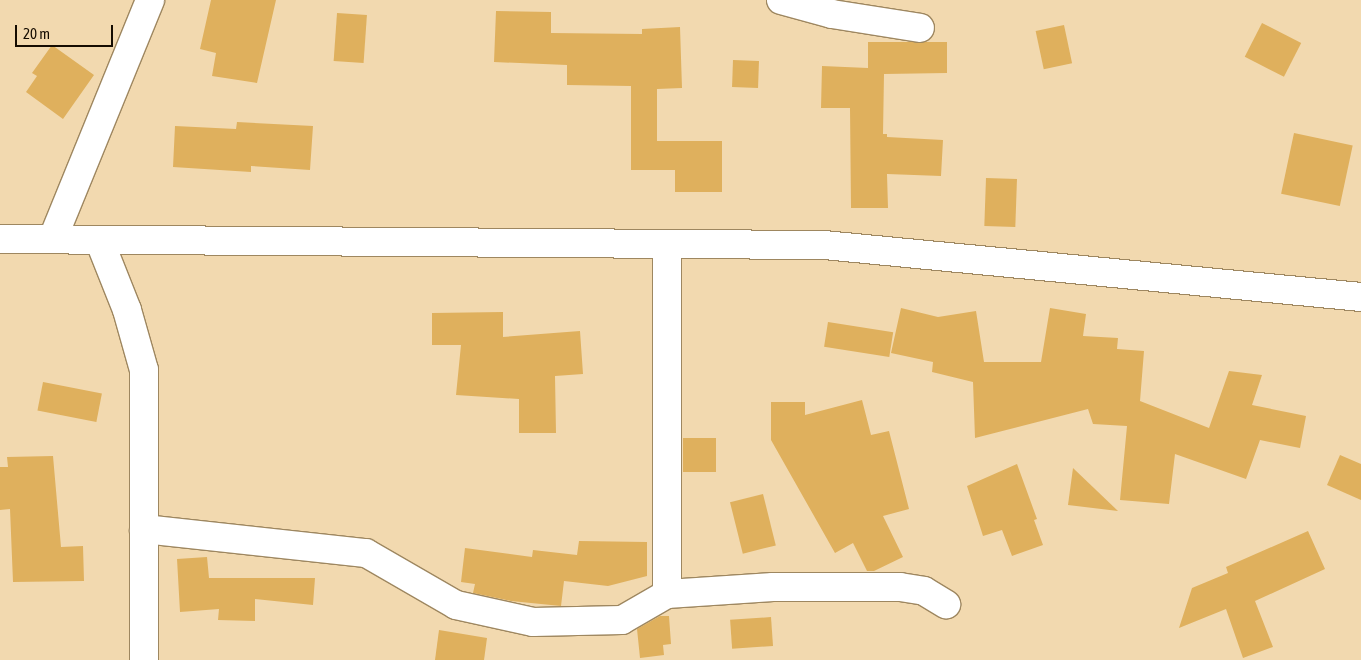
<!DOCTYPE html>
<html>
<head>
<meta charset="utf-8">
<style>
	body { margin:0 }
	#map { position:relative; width:1361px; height:660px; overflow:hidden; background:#f2d9af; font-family:"Asap Condensed",sans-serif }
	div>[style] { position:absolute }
	.building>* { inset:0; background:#dfb05d; transform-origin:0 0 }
	.roads { filter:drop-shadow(1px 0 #9e8760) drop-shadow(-1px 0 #9e8760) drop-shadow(0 1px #9e8760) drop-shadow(0 -1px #9e8760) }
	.minor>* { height:28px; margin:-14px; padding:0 14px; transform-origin:14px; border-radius:14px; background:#fff }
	span { translate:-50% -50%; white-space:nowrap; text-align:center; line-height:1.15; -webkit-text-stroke:4.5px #f2d9af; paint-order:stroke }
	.scale { position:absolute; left:15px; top:25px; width:98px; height:22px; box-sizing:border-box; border:2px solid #150c01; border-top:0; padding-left:6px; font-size:15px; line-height:18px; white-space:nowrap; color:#150c01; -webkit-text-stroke:4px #f2d9af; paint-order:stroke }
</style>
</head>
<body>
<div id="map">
	<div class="building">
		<div style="clip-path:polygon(211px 0,276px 0,257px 83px,212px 76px,216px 53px,200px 49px)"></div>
		<div style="clip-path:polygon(496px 11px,551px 12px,551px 33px,642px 34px,642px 29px,680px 27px,682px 88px,657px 89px,657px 141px,722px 141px,722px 192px,675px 192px,675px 170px,631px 170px,631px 86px,567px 85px,567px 65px,494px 62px)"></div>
		<div style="left:337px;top:13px;width:30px;height:48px;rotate:4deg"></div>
		<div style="left:1262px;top:23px;width:44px;height:38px;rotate:27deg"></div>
		<div style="left:1064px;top:25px;width:39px;height:29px;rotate:78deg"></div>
		<div style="clip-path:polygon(868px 42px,947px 42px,947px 73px,884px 74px,883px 134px,887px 134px,887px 137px,943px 140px,941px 176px,887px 174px,888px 208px,851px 208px,850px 108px,821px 108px,822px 66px,868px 68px)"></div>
		<div style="clip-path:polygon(52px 45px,94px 75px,63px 119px,26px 92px,37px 76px,32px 73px)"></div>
		<div style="left:733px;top:60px;width:26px;height:27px;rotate:2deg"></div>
		<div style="clip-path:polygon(237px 122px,313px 126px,310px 170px,251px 166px,251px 172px,173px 167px,175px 126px,236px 129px)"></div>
		<div style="left:1294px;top:133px;width:60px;height:62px;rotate:12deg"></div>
		<div style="left:986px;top:178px;width:31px;height:48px;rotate:2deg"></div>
		<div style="clip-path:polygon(901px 308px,938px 317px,976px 311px,984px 362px,1041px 362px,1050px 308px,1086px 314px,1083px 336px,1118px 338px,1117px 349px,1144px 351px,1140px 401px,1209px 428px,1229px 371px,1262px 375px,1252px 405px,1306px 416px,1300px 448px,1260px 440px,1246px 479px,1175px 454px,1169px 504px,1120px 500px,1127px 426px,1093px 424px,1088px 409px,975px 438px,973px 382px,932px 372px,933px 362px,891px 353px)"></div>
		<div style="clip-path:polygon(503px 312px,503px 337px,580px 331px,583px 374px,555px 376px,556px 433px,519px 433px,519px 399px,456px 395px,461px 345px,432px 345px,432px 313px)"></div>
		<div style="left:828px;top:322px;width:66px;height:25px;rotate:9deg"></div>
		<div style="left:43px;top:382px;width:60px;height:29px;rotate:11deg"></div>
		<div style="clip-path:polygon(862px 400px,871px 435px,889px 431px,909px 509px,883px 516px,903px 557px,874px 571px,867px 571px,853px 543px,835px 553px,771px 440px,771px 402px,805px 402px,805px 415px)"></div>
		<div style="left:683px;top:438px;width:33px;height:34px"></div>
		<div style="clip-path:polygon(1340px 455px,1361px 464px,1361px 500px,1327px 485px)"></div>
		<div style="clip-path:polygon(53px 456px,61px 547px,83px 546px,84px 581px,13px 582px,10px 509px,0 510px,0 467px,8px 467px,7px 457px)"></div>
		<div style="clip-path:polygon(1017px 464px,1037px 519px,1034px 520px,1043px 545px,1012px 556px,1002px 530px,983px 536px,967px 486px)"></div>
		<div style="clip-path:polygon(1073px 468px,1118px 511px,1068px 505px)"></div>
		<div style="left:763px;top:494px;width:53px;height:34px;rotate:76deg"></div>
		<div style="clip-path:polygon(1308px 531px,1325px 569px,1255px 601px,1273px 647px,1243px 658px,1226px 609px,1179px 628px,1192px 588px,1228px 573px,1226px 567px)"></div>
		<div style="clip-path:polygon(579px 541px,647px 542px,647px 576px,608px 586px,564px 581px,561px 606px,511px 601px,473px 593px,475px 584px,461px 582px,465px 548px,532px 557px,533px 550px,577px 555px)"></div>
		<div style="clip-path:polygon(207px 557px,209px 578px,315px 578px,313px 605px,255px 599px,255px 621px,218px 620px,219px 609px,180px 612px,177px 559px)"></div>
		<div style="clip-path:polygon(660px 616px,669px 616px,671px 644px,663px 645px,664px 655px,640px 658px,637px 629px)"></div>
		<div style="left:771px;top:617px;width:29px;height:41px;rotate:86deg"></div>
		<div style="clip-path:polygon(439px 630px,487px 638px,484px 660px,435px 660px)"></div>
	</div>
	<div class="roads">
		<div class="minor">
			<div style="left:781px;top:0;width:53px;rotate:15.4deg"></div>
			<div style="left:832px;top:14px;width:89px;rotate:9deg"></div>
			<div style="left:53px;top:238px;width:257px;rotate:-67.8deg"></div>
			<div style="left:0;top:239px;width:824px;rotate:0.42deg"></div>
			<div style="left:824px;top:245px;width:540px;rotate:5.53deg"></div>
			<div style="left:100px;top:242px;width:73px;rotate:68.3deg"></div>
			<div style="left:127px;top:310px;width:62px;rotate:74.2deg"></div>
			<div style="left:144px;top:370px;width:290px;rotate:90deg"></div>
			<div style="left:667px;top:244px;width:350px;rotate:90deg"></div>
			<div style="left:144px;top:529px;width:223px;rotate:6.2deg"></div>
			<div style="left:366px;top:553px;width:104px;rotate:30deg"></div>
			<div style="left:456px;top:605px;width:79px;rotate:12.4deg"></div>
			<div style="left:533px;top:622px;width:89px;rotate:-1.3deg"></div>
			<div style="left:622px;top:620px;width:52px;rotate:-30deg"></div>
			<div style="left:667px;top:594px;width:106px;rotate:-3.8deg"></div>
			<div style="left:773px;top:587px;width:127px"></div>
			<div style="left:900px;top:587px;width:24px;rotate:9deg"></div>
			<div style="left:924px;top:591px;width:26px;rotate:31deg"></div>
		</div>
	</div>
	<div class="scale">20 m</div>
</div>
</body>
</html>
